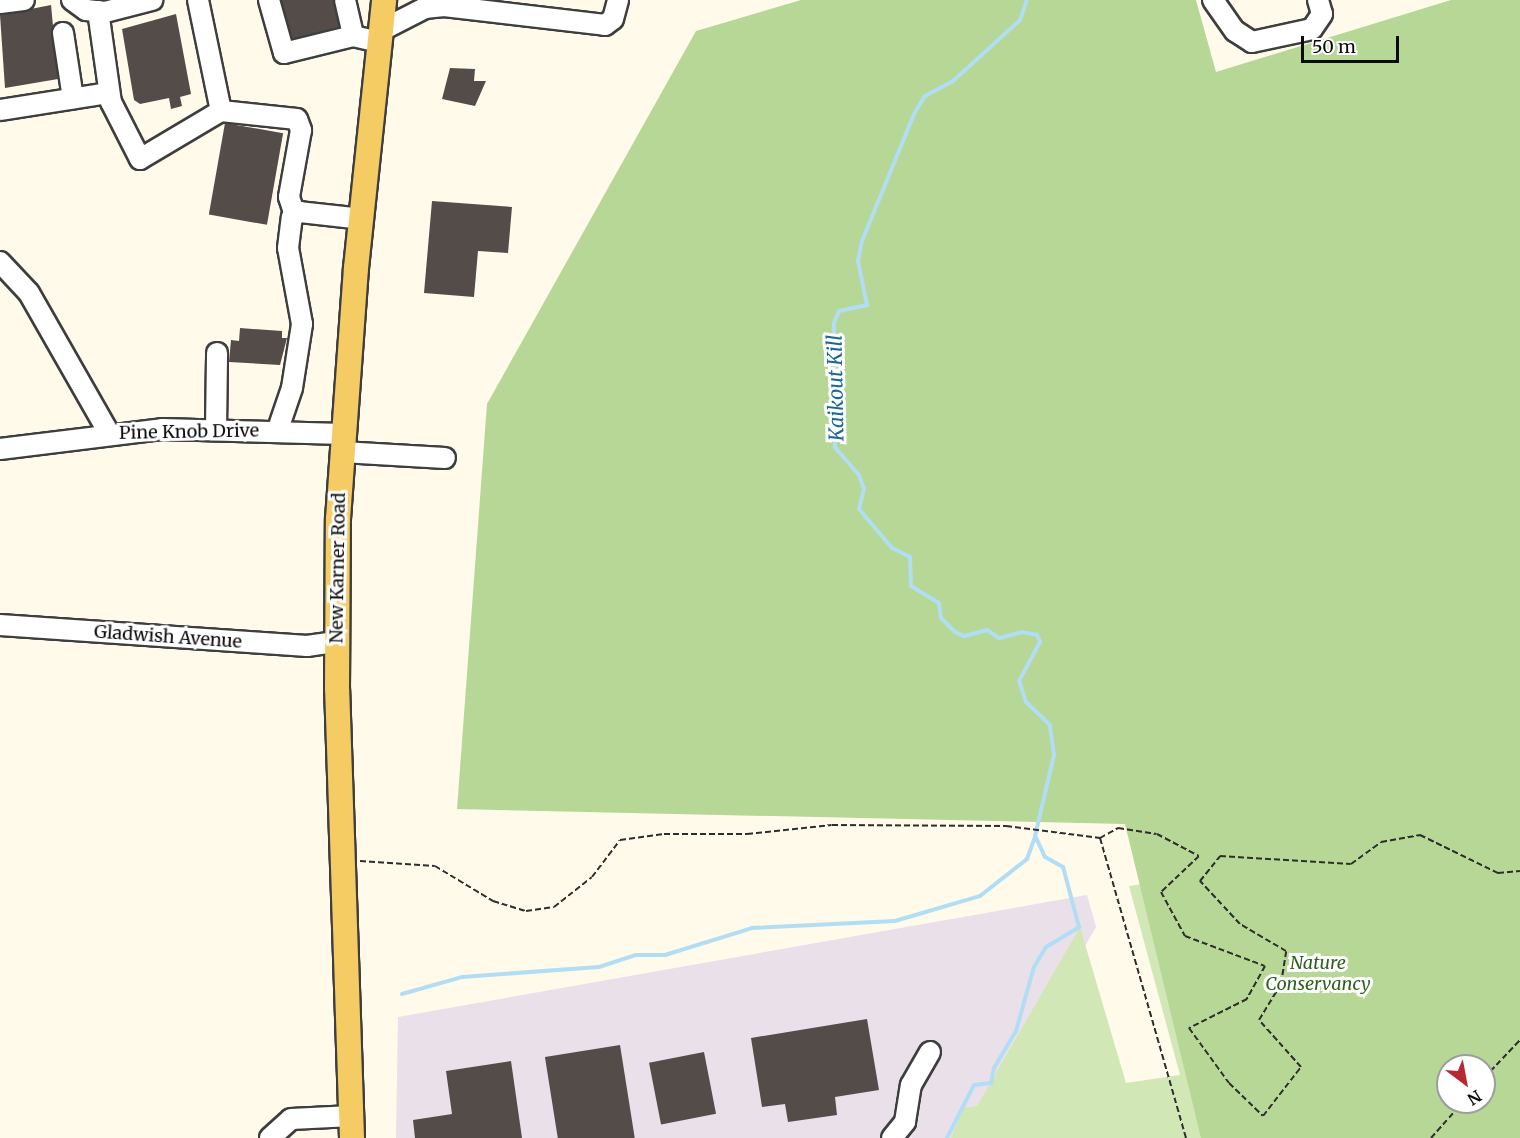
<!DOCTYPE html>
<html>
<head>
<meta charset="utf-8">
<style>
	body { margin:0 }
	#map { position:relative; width:1520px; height:1138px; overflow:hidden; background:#fffaea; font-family:Merriweather,serif }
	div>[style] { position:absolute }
	.industrial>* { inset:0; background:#e9e0ea }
	.green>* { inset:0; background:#d2e7b6 }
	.forest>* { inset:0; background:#b6d796 }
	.stream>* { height:4px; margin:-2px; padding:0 2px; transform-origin:2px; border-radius:2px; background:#b1def4 }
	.building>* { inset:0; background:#544c48; transform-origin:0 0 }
	.path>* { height:2px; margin-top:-1px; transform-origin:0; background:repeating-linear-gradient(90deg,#2d2d2d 0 6px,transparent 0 9px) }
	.roads { filter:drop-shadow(2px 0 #3e3e3e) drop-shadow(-2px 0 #3e3e3e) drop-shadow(0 2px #3e3e3e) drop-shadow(0 -2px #3e3e3e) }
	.minor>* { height:20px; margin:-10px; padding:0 10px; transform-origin:10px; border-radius:10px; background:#fff }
	.major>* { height:24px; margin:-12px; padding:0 12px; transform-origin:12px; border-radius:12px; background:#f5cb64 }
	span { translate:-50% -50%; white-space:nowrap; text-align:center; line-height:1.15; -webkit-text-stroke:6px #fff; paint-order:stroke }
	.street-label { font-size:18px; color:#0b0b0b }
	.park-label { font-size:18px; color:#2f611e; font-style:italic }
	.water-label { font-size:20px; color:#196799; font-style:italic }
	.north { position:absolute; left:1436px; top:1054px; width:60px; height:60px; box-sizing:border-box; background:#fff; border:2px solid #9d9d9d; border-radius:50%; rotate:148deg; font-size:16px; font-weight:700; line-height:24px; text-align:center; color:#0b0b0b }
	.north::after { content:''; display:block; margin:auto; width:21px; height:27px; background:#b72835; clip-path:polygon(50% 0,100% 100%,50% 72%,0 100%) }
	.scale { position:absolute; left:1301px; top:36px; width:98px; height:27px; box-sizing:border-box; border:3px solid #0b0b0b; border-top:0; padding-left:8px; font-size:18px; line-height:21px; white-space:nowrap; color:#0b0b0b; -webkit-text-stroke:4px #fff; paint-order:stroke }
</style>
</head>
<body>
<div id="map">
	<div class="industrial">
		<div style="clip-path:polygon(1087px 895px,1096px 927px,975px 1138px,396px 1138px,398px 1017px)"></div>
	</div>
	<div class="green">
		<div style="clip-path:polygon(evenodd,1520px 828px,1520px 1138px,951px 1138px,964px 1108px,977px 1106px,1080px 927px,1126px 1083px,1180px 1075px,1129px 886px,1520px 828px,1448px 1066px,1484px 1066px,1484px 1102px,1448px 1102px,1448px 1066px)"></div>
	</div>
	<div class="forest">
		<div style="clip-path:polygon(evenodd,801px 0,1196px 0,1216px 72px,1451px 0,1520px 0,1520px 1138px,1201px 1138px,1125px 824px,457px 809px,487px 404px,696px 31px,801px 0,1448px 1066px,1484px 1066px,1484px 1102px,1448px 1102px,1448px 1066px)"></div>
	</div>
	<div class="stream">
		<div style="left:402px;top:994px;width:62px;rotate:-15.8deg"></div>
		<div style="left:462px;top:977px;width:137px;rotate:-4.2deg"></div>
		<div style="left:599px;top:967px;width:39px;rotate:-18deg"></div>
		<div style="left:636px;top:955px;width:29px"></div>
		<div style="left:665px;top:955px;width:91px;rotate:-17.2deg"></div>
		<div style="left:752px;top:928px;width:143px;rotate:-2.8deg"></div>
		<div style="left:895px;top:921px;width:89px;rotate:-16.4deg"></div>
		<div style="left:980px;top:896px;width:60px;rotate:-38.2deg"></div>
		<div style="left:1027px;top:859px;width:23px;rotate:-70deg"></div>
		<div style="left:947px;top:1138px;width:59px;rotate:-63deg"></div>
		<div style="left:974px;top:1085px;width:17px;rotate:-7deg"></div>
		<div style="left:991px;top:1083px;width:15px;rotate:-79deg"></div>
		<div style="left:994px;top:1068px;width:43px;rotate:-59.3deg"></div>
		<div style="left:1016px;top:1031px;width:66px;rotate:-74.3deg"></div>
		<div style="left:1034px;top:967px;width:23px;rotate:-59deg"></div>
		<div style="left:1046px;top:947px;width:39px;rotate:-31deg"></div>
		<div style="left:1079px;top:927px;width:62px;rotate:-104.9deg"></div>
		<div style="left:1063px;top:867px;width:21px;rotate:-151deg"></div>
		<div style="left:1045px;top:857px;width:23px;rotate:-115deg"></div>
		<div style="left:1035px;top:836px;width:83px;rotate:-76.8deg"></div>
		<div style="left:1054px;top:755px;width:30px;rotate:-98deg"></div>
		<div style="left:1050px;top:725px;width:33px;rotate:-136deg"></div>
		<div style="left:1026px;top:702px;width:22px;rotate:-108deg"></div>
		<div style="left:1019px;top:681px;width:44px;rotate:-61.7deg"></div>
		<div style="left:1040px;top:642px;width:8px;rotate:-113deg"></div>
		<div style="left:1037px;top:635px;width:15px;rotate:-169deg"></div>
		<div style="left:1022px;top:632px;width:24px;rotate:165deg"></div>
		<div style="left:999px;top:638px;width:14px;rotate:-146deg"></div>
		<div style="left:987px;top:630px;width:24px;rotate:165deg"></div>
		<div style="left:964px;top:636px;width:10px;rotate:-156deg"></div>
		<div style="left:955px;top:632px;width:20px;rotate:-135deg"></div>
		<div style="left:941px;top:618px;width:15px;rotate:-98deg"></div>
		<div style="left:939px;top:603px;width:33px;rotate:-149deg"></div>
		<div style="left:911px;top:586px;width:29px;rotate:-92deg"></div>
		<div style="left:910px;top:557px;width:20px;rotate:-153deg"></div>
		<div style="left:892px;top:548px;width:51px;rotate:-130.2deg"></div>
		<div style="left:859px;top:509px;width:21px;rotate:-76deg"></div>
		<div style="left:864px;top:489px;width:15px;rotate:-110deg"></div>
		<div style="left:859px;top:475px;width:37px;rotate:-131deg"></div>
		<div style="left:835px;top:447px;width:124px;rotate:-90.5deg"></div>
		<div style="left:834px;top:323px;width:13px;rotate:-67deg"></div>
		<div style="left:839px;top:311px;width:29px;rotate:-12deg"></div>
		<div style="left:867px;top:305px;width:45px;rotate:-101.6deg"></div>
		<div style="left:858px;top:261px;width:20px;rotate:-79deg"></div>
		<div style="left:862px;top:241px;width:137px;rotate:-67.7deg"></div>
		<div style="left:914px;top:114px;width:21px;rotate:-59deg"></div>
		<div style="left:925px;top:96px;width:32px;rotate:-28deg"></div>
		<div style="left:953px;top:81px;width:91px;rotate:-42.3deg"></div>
		<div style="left:1020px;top:20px;width:21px;rotate:-71deg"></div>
	</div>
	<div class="building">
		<div style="clip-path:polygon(281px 0,333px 0,339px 27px,292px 39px)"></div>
		<div style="clip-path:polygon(51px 5px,58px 79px,5px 88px,0 15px)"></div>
		<div style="clip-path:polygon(176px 14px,191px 94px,180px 97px,182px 106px,171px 109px,169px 98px,140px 104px,134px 100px,122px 29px)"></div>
		<div style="clip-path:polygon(450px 68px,475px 69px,474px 81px,486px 81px,475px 106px,442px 99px)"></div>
		<div style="left:225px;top:123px;width:59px;height:93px;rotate:10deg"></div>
		<div style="clip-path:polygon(432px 201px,512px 207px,508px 253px,478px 251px,474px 297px,424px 293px)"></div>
		<div style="clip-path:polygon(240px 328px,282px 331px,282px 338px,287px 338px,280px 365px,229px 362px,231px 340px,239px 341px)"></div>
		<div style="clip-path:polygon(867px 1019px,879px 1090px,835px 1097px,837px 1115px,788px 1122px,785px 1104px,762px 1107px,751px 1038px)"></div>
		<div style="left:620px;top:1045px;width:94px;height:76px;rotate:81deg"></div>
		<div style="left:704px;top:1052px;width:63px;height:56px;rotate:79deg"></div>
		<div style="clip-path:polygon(511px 1061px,522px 1138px,415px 1138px,413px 1120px,452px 1114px,446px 1071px)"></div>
	</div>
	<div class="path">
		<div style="left:1100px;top:838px;width:21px;rotate:-29deg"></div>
		<div style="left:1118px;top:828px;width:39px;rotate:9deg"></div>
		<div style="left:1157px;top:834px;width:47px;rotate:27.6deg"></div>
		<div style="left:1199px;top:856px;width:52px;rotate:136.5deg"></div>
		<div style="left:1161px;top:892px;width:50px;rotate:61.4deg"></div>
		<div style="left:1185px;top:936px;width:85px;rotate:20.6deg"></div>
		<div style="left:1265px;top:966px;width:38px;rotate:119deg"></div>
		<div style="left:1247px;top:999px;width:65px;rotate:153.4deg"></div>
		<div style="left:1189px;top:1028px;width:68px;rotate:54deg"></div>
		<div style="left:1229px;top:1083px;width:47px;rotate:44.1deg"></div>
		<div style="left:1263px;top:1116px;width:62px;rotate:-52.2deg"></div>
		<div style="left:1301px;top:1067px;width:63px;rotate:-131.8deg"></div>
		<div style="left:1259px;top:1020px;width:42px;rotate:-58.6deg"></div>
		<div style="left:1281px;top:984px;width:33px;rotate:-81deg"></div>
		<div style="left:1286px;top:951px;width:53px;rotate:-149.6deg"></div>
		<div style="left:1240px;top:924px;width:59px;rotate:-132.9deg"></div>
		<div style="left:1200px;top:881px;width:32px;rotate:-51deg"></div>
		<div style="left:1220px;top:856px;width:131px;rotate:3.5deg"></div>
		<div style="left:1351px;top:864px;width:37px;rotate:-36deg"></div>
		<div style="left:1381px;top:842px;width:40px;rotate:-10deg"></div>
		<div style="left:1420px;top:835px;width:87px;rotate:26deg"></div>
		<div style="left:1498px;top:873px;width:22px;rotate:-5deg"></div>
		<div style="left:360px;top:861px;width:75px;rotate:3.8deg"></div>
		<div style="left:435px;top:866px;width:68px;rotate:31.1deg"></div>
		<div style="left:493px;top:901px;width:34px;rotate:17deg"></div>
		<div style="left:526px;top:911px;width:28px;rotate:-8deg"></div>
		<div style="left:554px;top:907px;width:48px;rotate:-38.3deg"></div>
		<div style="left:592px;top:877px;width:46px;rotate:-52.9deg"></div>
		<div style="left:620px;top:840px;width:44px;rotate:-7.8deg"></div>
		<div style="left:664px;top:834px;width:83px"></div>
		<div style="left:747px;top:834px;width:85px;rotate:-6deg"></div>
		<div style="left:832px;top:825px;width:174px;rotate:0.3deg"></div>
		<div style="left:1006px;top:826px;width:95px;rotate:7.3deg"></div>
		<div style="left:1100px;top:838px;width:312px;rotate:74deg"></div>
		<div style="left:1484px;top:1078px;width:52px;rotate:-46.5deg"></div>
		<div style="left:1431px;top:1138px;width:48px;rotate:-48.4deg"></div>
	</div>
	<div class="roads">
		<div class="minor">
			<div style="left:72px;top:0;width:17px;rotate:36deg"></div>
			<div style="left:86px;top:10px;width:19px;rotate:6deg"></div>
			<div style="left:105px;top:12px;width:49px;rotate:-14.3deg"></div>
			<div style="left:198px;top:0;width:113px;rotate:78.3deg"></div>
			<div style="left:269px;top:0;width:55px;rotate:74.2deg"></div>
			<div style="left:284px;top:53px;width:71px;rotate:-13.8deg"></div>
			<div style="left:353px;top:36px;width:27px;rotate:13deg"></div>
			<div style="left:345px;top:0;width:37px;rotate:77deg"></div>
			<div style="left:1213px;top:0;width:38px;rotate:55deg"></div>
			<div style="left:1235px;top:31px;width:20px;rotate:33deg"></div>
			<div style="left:1252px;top:42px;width:61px;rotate:-12.2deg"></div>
			<div style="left:1312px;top:29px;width:18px;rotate:-56deg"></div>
			<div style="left:1322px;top:14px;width:15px;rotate:-106deg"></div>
			<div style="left:0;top:3px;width:24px;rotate:-7deg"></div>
			<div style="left:98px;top:11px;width:92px;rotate:81.9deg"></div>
			<div style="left:111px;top:102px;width:64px;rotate:63deg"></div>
			<div style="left:140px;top:159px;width:94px;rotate:-30.7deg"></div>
			<div style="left:221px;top:111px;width:76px;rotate:6deg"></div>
			<div style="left:297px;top:119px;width:12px;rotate:70deg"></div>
			<div style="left:301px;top:130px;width:68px;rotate:100.2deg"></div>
			<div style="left:289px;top:197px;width:19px;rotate:72deg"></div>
			<div style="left:380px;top:31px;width:51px;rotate:-27.1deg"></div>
			<div style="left:425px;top:8px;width:19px;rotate:-6deg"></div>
			<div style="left:444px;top:6px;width:162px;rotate:6.7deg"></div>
			<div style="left:605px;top:25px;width:10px;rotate:-37deg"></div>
			<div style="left:613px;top:19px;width:20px;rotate:-75deg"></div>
			<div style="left:63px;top:33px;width:66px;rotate:81.3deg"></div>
			<div style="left:0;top:110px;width:110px;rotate:-8.9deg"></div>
			<div style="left:0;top:262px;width:42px;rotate:46.9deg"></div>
			<div style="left:29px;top:293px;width:161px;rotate:60.3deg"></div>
			<div style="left:216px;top:429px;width:76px;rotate:-89.2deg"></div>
			<div style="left:277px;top:432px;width:46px;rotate:-71.2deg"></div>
			<div style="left:292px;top:388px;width:65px;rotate:-81.1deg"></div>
			<div style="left:302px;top:324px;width:77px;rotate:-100.4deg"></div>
			<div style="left:288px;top:248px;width:31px;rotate:-83deg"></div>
			<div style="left:292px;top:217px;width:9px;rotate:-36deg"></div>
			<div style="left:299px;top:212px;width:63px;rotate:6.3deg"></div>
			<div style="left:0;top:449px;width:163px;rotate:-7deg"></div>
			<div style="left:162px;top:429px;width:181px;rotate:1.6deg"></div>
			<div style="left:342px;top:452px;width:103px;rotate:3.3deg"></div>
			<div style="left:0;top:625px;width:308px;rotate:3.9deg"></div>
			<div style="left:307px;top:646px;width:29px;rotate:-8deg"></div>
			<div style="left:270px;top:1138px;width:28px;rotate:-42deg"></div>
			<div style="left:291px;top:1119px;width:61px;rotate:-2.8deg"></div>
			<div style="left:892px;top:1138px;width:21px;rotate:-51deg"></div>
			<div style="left:905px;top:1122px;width:37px;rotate:-81deg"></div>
			<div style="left:911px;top:1085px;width:38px;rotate:-60deg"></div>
		</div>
		<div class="major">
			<div style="left:352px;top:1138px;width:449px;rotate:-91.9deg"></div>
			<div style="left:337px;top:689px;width:170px;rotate:-89.7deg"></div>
			<div style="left:338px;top:519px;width:252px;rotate:-85.9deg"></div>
			<div style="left:356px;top:268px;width:269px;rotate:-84deg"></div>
		</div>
	</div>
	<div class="street-label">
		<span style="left:189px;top:432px;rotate:-1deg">Pine Knob Drive</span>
		<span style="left:338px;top:568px;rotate:-89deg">New Karner Road</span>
		<span style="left:168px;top:637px;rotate:4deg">Gladwish Avenue</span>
	</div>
	<div class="park-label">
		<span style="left:1318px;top:974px">Nature<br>Conservancy</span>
	</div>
	<div class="water-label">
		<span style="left:835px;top:388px;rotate:-91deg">Kaikout Kill</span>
	</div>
	<div class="north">N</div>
	<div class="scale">50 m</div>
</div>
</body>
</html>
